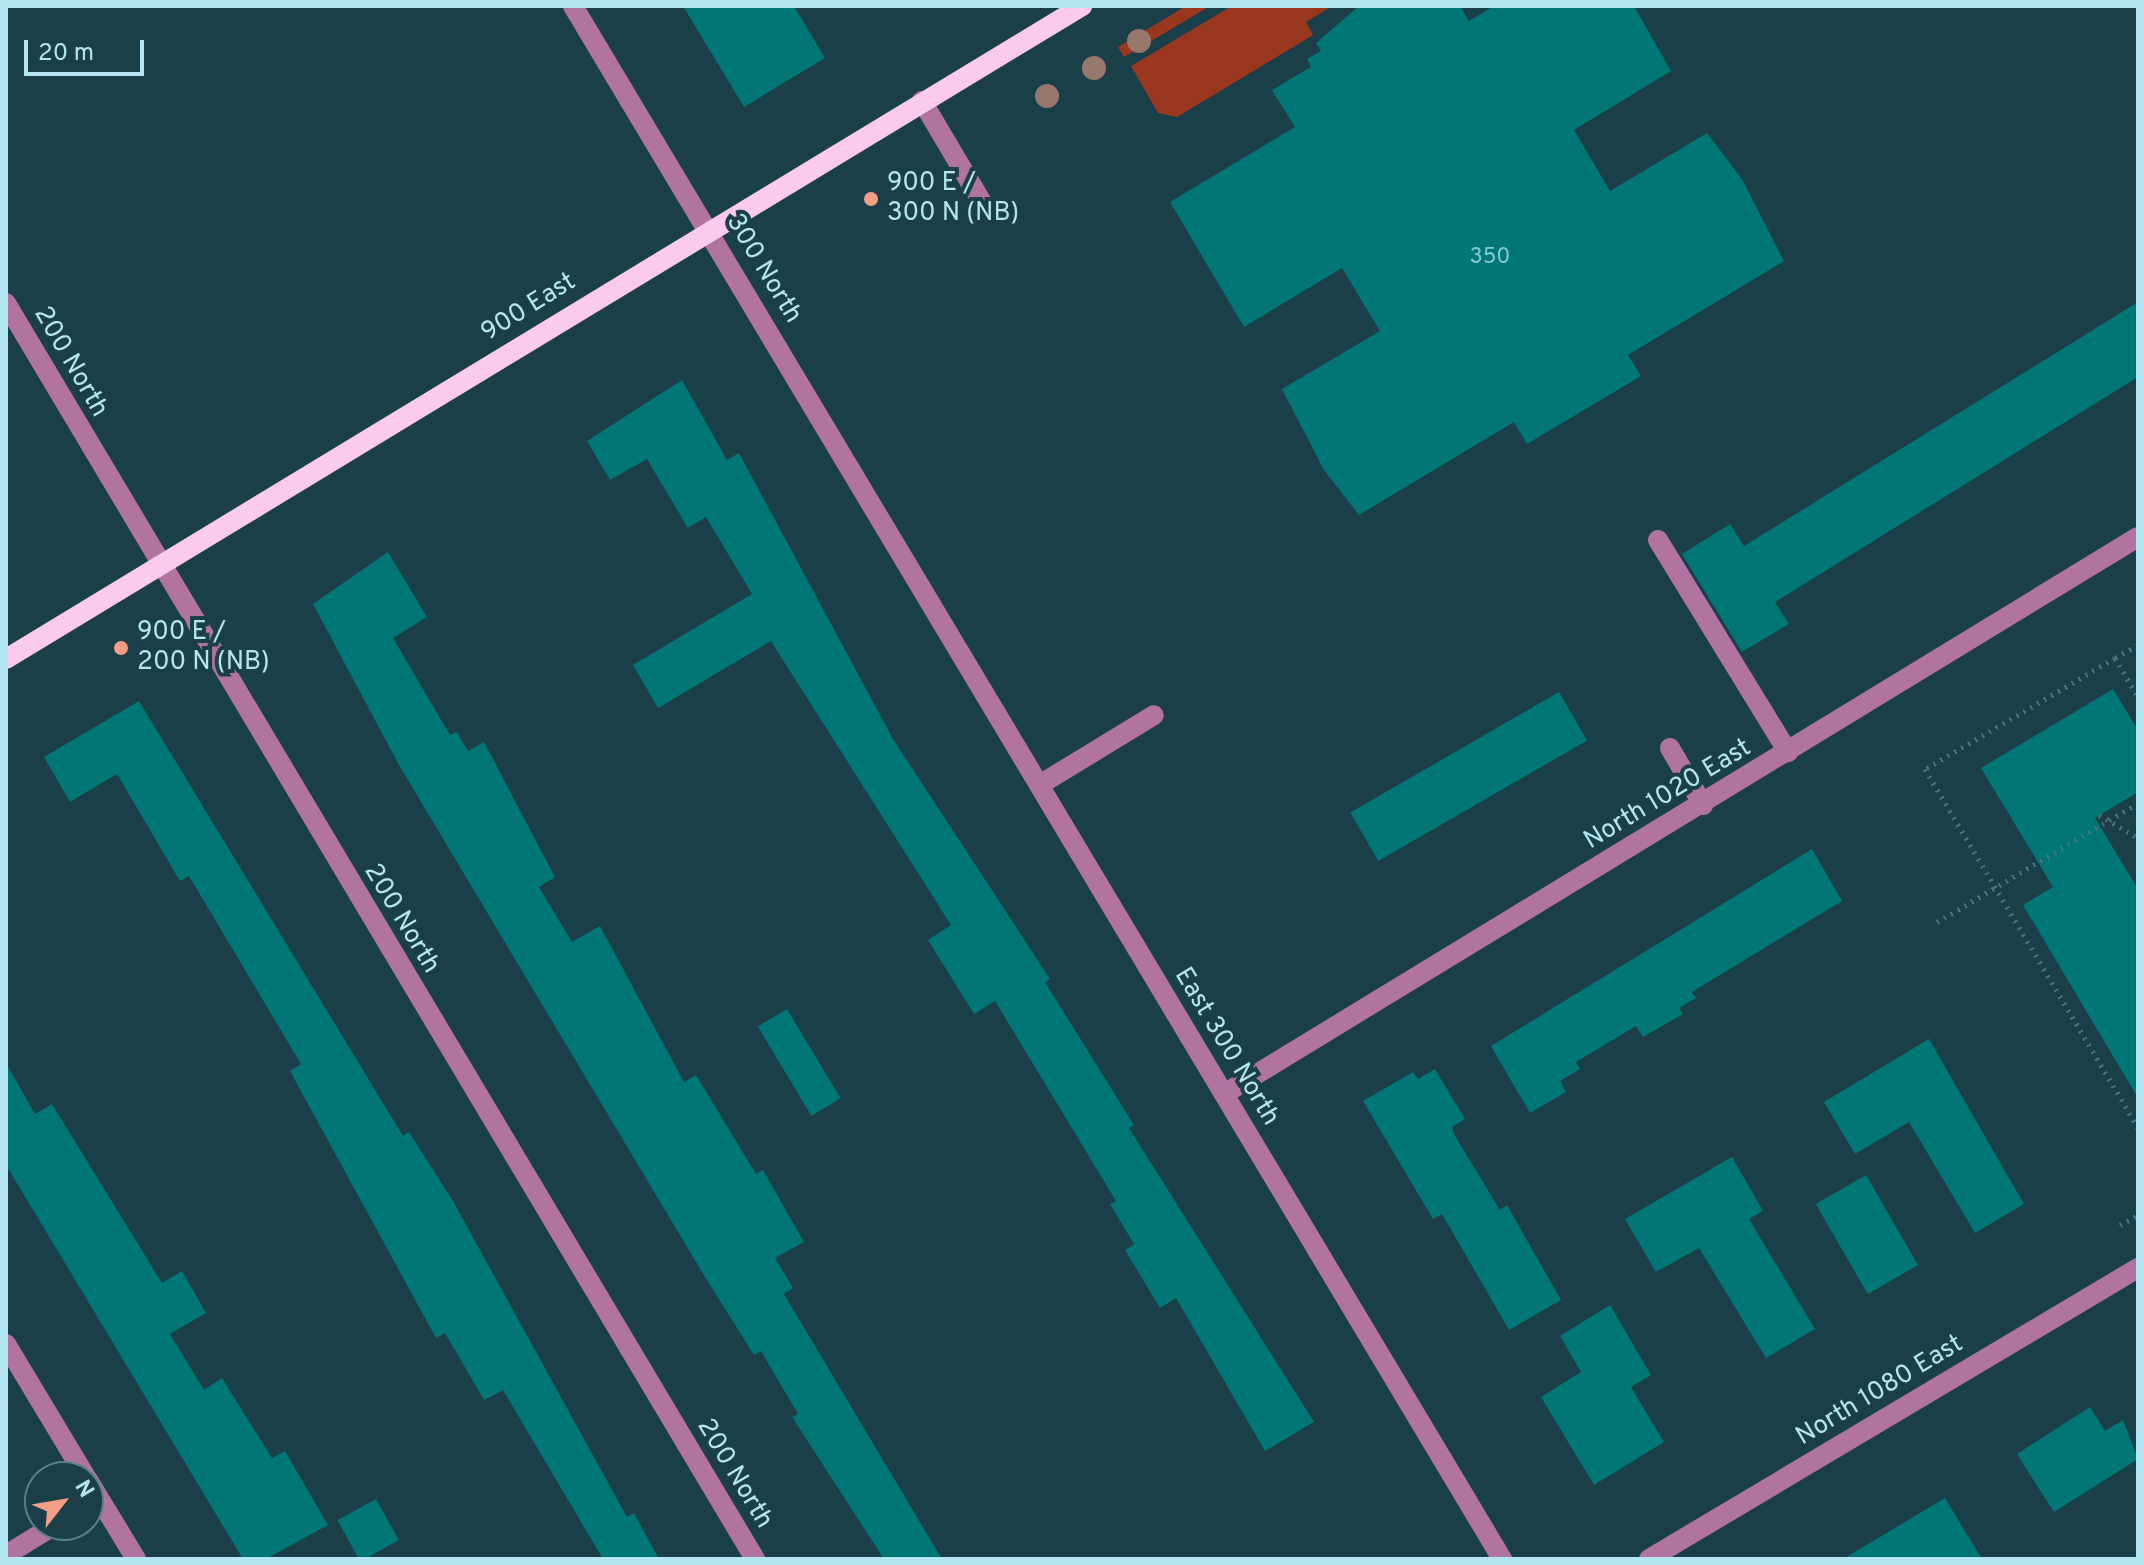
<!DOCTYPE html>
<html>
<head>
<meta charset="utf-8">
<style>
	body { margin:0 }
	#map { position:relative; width:2144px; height:1565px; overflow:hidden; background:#1b3f48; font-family:Overpass,sans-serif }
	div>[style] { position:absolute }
	.green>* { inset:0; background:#99381f }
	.building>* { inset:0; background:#007677; transform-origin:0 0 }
	.path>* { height:5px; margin-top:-2.5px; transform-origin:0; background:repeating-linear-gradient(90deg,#4a737d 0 2px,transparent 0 8px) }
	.minor>* { height:20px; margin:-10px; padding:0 10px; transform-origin:10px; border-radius:10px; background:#b073a2 }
	.major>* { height:20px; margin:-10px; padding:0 10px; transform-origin:10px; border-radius:10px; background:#fccaef }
	.trees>* { width:24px; height:24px; margin:-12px; border-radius:50%; background:#98776d }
	.dots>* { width:22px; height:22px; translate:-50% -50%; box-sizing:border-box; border:4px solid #1b3f48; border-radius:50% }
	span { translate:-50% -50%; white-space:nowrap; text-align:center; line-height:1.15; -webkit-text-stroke:8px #1b3f48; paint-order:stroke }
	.number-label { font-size:22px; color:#86c9d4 }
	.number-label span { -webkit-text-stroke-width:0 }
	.poi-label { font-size:26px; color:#b3e5f3 }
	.left { translate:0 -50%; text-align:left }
	.street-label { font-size:26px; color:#b3e5f3 }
	.frame { position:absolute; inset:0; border:8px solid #b3e5f3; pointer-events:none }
	.north { position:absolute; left:24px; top:1461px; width:80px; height:80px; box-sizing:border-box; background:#1b3f48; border:2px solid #58818c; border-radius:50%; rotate:59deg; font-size:22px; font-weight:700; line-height:32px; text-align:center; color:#b3e5f3 }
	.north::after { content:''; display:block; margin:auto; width:28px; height:36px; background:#f49e87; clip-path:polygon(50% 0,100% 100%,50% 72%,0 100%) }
	.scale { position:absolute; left:24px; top:40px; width:120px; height:36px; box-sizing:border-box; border:4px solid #b3e5f3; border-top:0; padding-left:10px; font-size:24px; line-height:28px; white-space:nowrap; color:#b3e5f3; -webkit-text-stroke:6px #1b3f48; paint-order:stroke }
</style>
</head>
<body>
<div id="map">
	<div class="green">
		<div style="clip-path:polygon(1186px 6px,1210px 6px,1124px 57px,1118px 47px)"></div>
		<div style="clip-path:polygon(1232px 6px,1332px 6px,1306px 22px,1313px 35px,1177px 117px,1158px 113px,1131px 66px)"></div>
	</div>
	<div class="building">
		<div style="clip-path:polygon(683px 6px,794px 6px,825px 58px,744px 107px)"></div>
		<div style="clip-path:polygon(1359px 6px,1460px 6px,1469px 21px,1494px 6px,1634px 6px,1671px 71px,1574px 130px,1610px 191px,1707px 133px,1742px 179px,1784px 261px,1628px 355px,1641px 376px,1527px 444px,1514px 422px,1359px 515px,1324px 470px,1282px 389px,1380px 331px,1342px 268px,1244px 327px,1170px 202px,1295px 127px,1272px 90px,1311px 67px,1307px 59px,1321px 51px,1316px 43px)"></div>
		<div style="clip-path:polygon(2138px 302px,2138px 377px,1775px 602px,1789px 624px,1742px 652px,1682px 554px,1730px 524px,1744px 546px)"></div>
		<div style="clip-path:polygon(682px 380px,727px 460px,739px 453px,893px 739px,1050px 979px,1045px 982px,1134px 1125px,1129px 1128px,1314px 1422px,1265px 1451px,1176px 1298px,1160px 1308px,1125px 1250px,1134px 1244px,1110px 1204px,1116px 1201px,995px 1001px,974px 1014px,928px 940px,951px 925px,771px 641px,658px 708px,633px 665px,752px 594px,706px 517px,688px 528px,647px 459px,610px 480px,587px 441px)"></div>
		<div style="clip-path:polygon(388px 552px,427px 617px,393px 638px,450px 735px,457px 732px,468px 751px,484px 742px,555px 877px,539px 887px,572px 942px,600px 926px,684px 1082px,696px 1075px,756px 1174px,763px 1170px,804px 1242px,775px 1258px,793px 1288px,784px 1294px,942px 1559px,884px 1559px,792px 1417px,798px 1414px,761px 1351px,754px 1355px,705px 1277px,399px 765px,313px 604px)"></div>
		<div style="clip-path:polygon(2113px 689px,2138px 730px,2138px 792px,2095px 818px,2138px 889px,2138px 1098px,2023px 905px,2053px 887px,1981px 768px)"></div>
		<div style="left:1559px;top:692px;width:56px;height:241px;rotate:60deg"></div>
		<div style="clip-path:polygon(139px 701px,403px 1136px,409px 1132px,453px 1201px,627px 1517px,634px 1513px,659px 1559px,603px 1559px,503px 1390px,484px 1400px,445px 1333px,436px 1338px,290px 1071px,301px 1064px,189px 876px,180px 881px,117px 774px,70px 802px,44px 757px)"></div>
		<div style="clip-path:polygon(1812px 849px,1842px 901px,1692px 992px,1696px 998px,1679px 1008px,1683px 1014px,1643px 1037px,1636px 1026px,1576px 1062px,1580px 1069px,1560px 1081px,1566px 1092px,1530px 1113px,1491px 1046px)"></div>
		<div style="left:787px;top:1009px;width:104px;height:34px;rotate:59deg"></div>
		<div style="clip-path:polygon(1929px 1039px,2024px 1204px,1975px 1233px,1909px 1122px,1855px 1154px,1824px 1102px)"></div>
		<div style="clip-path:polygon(6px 1063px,35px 1114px,52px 1104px,162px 1283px,182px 1271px,206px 1313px,170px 1334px,204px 1390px,222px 1378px,272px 1458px,285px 1451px,328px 1525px,266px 1559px,243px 1559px,6px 1165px)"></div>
		<div style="clip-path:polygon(1435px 1069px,1465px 1119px,1452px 1127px,1455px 1136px,1500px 1210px,1507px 1205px,1561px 1300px,1509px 1330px,1442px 1214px,1433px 1219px,1363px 1101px,1413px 1072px,1418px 1079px)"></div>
		<div style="clip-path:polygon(1732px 1157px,1763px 1211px,1749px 1219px,1815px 1329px,1766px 1358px,1699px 1248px,1656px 1272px,1625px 1219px)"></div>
		<div style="left:1866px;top:1175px;width:104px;height:58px;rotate:60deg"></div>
		<div style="clip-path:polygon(1610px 1305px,1651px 1375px,1631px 1387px,1664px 1442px,1594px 1485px,1541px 1397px,1581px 1372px,1560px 1336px)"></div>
		<div style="clip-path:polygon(2090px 1407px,2105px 1431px,2123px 1420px,2138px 1459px,2054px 1512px,2017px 1454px)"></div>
		<div style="clip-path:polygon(1945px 1498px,1982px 1559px,1843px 1559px)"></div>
		<div style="left:376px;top:1499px;width:47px;height:44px;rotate:61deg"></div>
	</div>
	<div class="path">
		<div style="left:2138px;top:645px;width:26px;rotate:151deg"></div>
		<div style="left:2115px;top:658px;width:45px;rotate:59.5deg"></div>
		<div style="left:2115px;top:658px;width:220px;rotate:149.7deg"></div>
		<div style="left:1925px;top:769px;width:417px;rotate:59.3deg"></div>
		<div style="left:2099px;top:815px;width:45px;rotate:30.5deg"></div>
		<div style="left:1937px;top:922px;width:234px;rotate:-30.6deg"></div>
		<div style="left:2120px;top:1225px;width:21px;rotate:-29deg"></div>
	</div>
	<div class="minor">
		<div style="left:573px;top:6px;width:1810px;rotate:59.11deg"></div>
		<div style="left:922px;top:101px;width:128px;rotate:59.4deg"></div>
		<div style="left:6px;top:303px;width:1462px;rotate:59.19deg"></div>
		<div style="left:1658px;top:540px;width:249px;rotate:58.5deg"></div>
		<div style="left:1670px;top:748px;width:66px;rotate:59.9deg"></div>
		<div style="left:1041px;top:784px;width:132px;rotate:-31.4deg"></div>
		<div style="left:1224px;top:1094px;width:1070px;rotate:-31.36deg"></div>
		<div style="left:6px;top:1344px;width:155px;rotate:59deg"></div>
		<div style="left:88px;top:1480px;width:92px;rotate:58.7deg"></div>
		<div style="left:6px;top:1555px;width:57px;rotate:-31.5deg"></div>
		<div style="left:1649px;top:1559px;width:569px;rotate:-30.76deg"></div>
	</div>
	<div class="major">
		<div style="left:6px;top:659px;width:1259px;rotate:-31.25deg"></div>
	</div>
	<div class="trees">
		<div style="left:1139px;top:41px"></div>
		<div style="left:1094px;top:68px"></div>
		<div style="left:1047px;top:96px"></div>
	</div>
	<div class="dots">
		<div style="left:871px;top:199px;background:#f49e87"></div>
		<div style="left:121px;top:648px;background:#f49e87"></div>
	</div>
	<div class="number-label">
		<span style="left:1490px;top:258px">350</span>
	</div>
	<div class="poi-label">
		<span class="left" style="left:887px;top:199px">900 E /<br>300 N (NB)</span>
		<span class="left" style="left:137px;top:648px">900 E /<br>200 N (NB)</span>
	</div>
	<div class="street-label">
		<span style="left:763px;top:269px;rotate:59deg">300 North</span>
		<span style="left:529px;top:308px;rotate:-32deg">900 East</span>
		<span style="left:70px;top:362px;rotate:60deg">200 North</span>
		<span style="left:1668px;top:795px;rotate:-31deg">North 1020 East</span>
		<span style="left:401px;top:919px;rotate:59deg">200 North</span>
		<span style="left:1226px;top:1047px;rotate:59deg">East 300 North</span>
		<span style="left:1880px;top:1391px;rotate:-31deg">North 1080 East</span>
		<span style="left:734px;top:1474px;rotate:59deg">200 North</span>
	</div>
	<div class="frame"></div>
	<div class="north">N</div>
	<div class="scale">20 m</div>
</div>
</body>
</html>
